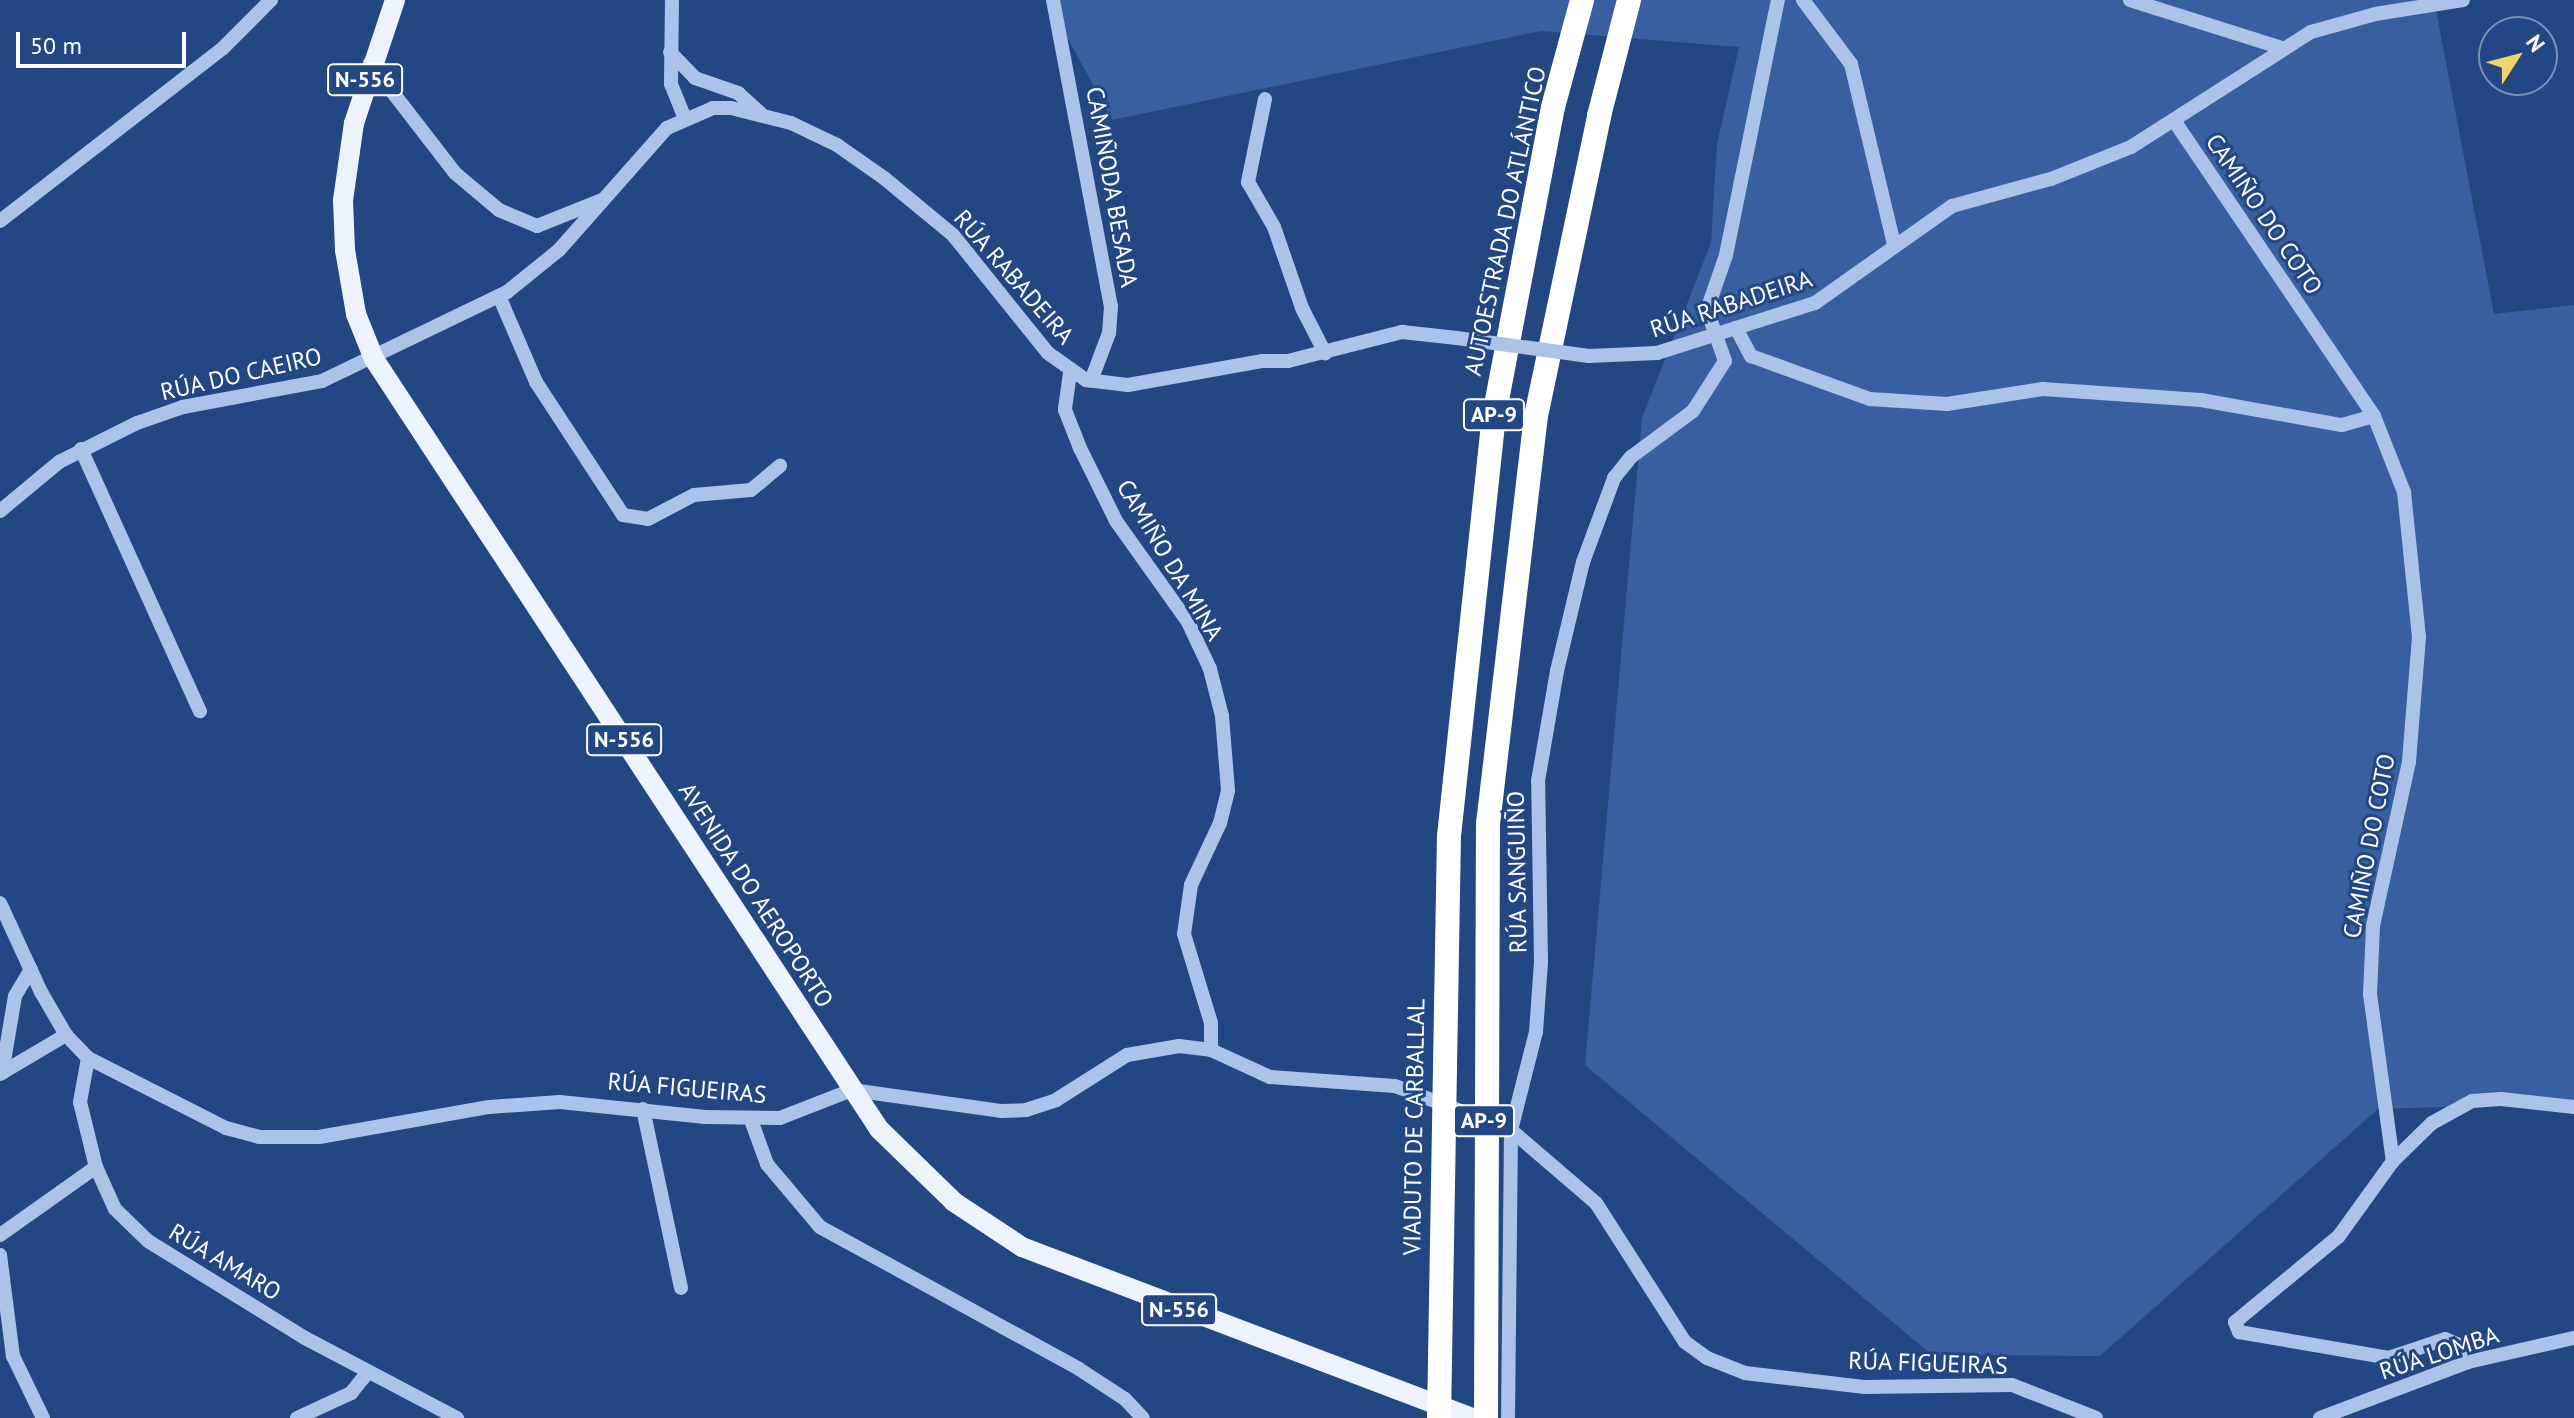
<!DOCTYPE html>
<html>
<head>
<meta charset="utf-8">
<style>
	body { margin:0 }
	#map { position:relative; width:2574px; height:1418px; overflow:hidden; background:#234782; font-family:"PT Sans",sans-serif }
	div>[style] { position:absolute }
	.green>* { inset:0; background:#3860a0 }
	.minor>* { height:14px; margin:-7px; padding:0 7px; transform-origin:7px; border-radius:7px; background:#abc3e8 }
	.major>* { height:20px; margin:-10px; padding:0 10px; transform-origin:10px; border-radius:10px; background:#edf3fd }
	.highway>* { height:24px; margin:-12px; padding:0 12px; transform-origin:12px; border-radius:12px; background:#fff }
	.minor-bridge>* { height:14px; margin:-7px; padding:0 7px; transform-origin:7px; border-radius:7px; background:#abc3e8 }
	.highway-bridge>* { height:24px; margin:-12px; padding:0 12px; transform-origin:12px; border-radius:12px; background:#fff }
	span { translate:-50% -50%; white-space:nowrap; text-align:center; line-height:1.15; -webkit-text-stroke:6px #234782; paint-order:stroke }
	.shield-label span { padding:2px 6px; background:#234782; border:2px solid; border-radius:6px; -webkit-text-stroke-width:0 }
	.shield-label { font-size:22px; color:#fff; font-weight:700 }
	.street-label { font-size:24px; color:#fff }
	.north { position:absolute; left:2478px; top:16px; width:80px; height:80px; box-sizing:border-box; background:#234782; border:2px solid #7b91b4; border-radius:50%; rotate:54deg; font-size:22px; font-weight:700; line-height:32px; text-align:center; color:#fff }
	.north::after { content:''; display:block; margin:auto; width:28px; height:36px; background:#f2d46e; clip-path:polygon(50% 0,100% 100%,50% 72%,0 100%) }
	.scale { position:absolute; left:16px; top:32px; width:170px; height:36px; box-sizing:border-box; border:4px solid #fff; border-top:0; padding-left:10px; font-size:24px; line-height:28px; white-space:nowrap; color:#fff; -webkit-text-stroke:6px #234782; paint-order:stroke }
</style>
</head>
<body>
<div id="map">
	<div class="green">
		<div style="clip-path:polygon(1047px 0,2434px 0,2494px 314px,2574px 305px,2574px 1103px,2378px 1109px,2100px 1356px,1932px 1355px,1585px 1065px,1642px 418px,1711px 243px,1717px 144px,1739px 47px,1541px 31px,1112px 120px)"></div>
	</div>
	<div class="minor">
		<div style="left:672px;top:0;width:84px;rotate:90.7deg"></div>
		<div style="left:671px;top:84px;width:35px;rotate:68deg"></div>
		<div style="left:1053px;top:0;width:311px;rotate:79.3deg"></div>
		<div style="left:1111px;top:306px;width:27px;rotate:94deg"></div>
		<div style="left:1109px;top:333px;width:51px;rotate:110.6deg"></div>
		<div style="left:1803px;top:0;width:80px;rotate:53.1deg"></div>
		<div style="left:1851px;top:64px;width:186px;rotate:76.6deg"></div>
		<div style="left:2130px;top:0;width:159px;rotate:17.5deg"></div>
		<div style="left:670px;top:52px;width:36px;rotate:46deg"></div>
		<div style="left:695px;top:78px;width:46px;rotate:19.2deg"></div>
		<div style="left:738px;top:93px;width:30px;rotate:42deg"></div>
		<div style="left:370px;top:63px;width:139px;rotate:52.3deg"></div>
		<div style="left:455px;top:173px;width:57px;rotate:40.1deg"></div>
		<div style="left:499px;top:210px;width:41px;rotate:22.8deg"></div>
		<div style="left:537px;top:226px;width:70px;rotate:-21.8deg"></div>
		<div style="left:1265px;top:99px;width:85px;rotate:101.6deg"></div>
		<div style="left:1248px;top:182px;width:52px;rotate:60deg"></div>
		<div style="left:1274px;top:227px;width:86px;rotate:70.9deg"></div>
		<div style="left:1302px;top:308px;width:51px;rotate:62.9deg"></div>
		<div style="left:2175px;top:122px;width:355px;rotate:55.9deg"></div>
		<div style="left:2374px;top:416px;width:82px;rotate:68.5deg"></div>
		<div style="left:2404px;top:492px;width:146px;rotate:84.1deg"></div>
		<div style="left:2419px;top:637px;width:125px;rotate:94.6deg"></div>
		<div style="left:2409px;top:762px;width:168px;rotate:102.4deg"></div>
		<div style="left:2373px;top:926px;width:68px;rotate:92.5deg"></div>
		<div style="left:2370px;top:994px;width:169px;rotate:82.2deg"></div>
		<div style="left:2393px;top:1161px;width:92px;rotate:125.8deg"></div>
		<div style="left:2339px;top:1236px;width:135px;rotate:140.4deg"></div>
		<div style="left:2235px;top:1322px;width:11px;rotate:68deg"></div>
		<div style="left:2239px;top:1332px;width:152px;rotate:9.8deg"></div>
		<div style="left:2389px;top:1358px;width:59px;rotate:-18.7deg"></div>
		<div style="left:2445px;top:1339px;width:13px;rotate:23deg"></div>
		<div style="left:2457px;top:1344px;width:21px;rotate:59deg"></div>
		<div style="left:0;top:221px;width:282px;rotate:-37.8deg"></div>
		<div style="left:223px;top:48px;width:68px;rotate:-45deg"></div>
		<div style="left:499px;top:296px;width:94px;rotate:66.7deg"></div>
		<div style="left:536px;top:382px;width:159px;rotate:56.8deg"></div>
		<div style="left:623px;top:515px;width:25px;rotate:9deg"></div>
		<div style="left:648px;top:519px;width:52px;rotate:-27.6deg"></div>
		<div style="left:694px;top:495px;width:57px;rotate:-5deg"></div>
		<div style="left:751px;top:490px;width:38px;rotate:-40deg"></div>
		<div style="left:1736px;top:328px;width:32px;rotate:62deg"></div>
		<div style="left:1751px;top:356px;width:127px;rotate:19.9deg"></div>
		<div style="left:1870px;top:399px;width:77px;rotate:3.7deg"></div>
		<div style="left:1947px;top:404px;width:97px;rotate:-8.9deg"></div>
		<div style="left:2043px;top:389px;width:158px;rotate:4deg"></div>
		<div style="left:2201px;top:400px;width:143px;rotate:10.1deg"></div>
		<div style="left:2342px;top:425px;width:33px;rotate:-16deg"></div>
		<div style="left:1589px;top:356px;width:68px;rotate:-2.5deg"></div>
		<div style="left:1657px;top:353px;width:166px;rotate:-17.6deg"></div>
		<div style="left:1815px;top:303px;width:168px;rotate:-35.3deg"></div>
		<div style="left:1952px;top:206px;width:103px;rotate:-15.3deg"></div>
		<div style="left:2051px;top:179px;width:86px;rotate:-21.8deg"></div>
		<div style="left:2131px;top:147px;width:214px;rotate:-32.6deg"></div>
		<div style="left:2311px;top:32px;width:66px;rotate:-15.7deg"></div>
		<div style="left:2375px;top:14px;width:89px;rotate:-9deg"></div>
		<div style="left:1070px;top:373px;width:37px;rotate:98deg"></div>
		<div style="left:1065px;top:410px;width:41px;rotate:68.5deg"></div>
		<div style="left:1080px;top:448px;width:81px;rotate:63.7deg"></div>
		<div style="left:1116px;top:521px;width:124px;rotate:54.5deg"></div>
		<div style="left:1188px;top:622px;width:52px;rotate:64.9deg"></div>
		<div style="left:1210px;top:669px;width:49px;rotate:75.7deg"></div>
		<div style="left:1222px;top:716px;width:75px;rotate:85.4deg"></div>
		<div style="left:1228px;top:791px;width:33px;rotate:104deg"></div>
		<div style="left:1220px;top:823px;width:68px;rotate:115.1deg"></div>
		<div style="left:1191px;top:885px;width:49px;rotate:98.1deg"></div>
		<div style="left:1184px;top:934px;width:93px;rotate:73.1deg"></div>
		<div style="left:1211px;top:1023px;width:27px;rotate:90deg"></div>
		<div style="left:81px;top:449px;width:288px;rotate:65.6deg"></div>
		<div style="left:0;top:511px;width:77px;rotate:-39.7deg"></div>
		<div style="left:59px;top:462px;width:87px;rotate:-26.6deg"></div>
		<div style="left:137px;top:423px;width:49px;rotate:-19.2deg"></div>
		<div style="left:183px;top:407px;width:141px;rotate:-10.6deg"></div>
		<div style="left:322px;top:381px;width:205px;rotate:-25.7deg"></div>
		<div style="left:507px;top:292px;width:67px;rotate:-38.9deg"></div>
		<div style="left:559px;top:250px;width:163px;rotate:-48.5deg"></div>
		<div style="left:667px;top:128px;width:50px;rotate:-23.5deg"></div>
		<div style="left:713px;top:108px;width:18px"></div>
		<div style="left:731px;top:108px;width:62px;rotate:14deg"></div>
		<div style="left:791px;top:123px;width:51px;rotate:25.6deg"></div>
		<div style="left:837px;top:145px;width:57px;rotate:35.1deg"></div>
		<div style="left:884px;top:178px;width:89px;rotate:39.6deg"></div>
		<div style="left:953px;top:235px;width:151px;rotate:51.2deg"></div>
		<div style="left:1048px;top:353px;width:47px;rotate:35.4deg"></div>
		<div style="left:1086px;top:380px;width:42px;rotate:6.8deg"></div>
		<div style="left:1128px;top:385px;width:137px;rotate:-10.1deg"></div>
		<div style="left:1263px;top:361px;width:25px"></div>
		<div style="left:1288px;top:361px;width:118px;rotate:-14.3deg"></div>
		<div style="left:1402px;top:332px;width:55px;rotate:6.2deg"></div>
		<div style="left:0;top:903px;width:98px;rotate:65.3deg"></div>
		<div style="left:41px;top:992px;width:50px;rotate:59.8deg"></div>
		<div style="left:66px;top:1035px;width:32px;rotate:46deg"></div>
		<div style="left:88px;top:1058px;width:155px;rotate:26.9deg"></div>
		<div style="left:226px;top:1128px;width:34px;rotate:15deg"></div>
		<div style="left:259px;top:1137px;width:60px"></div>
		<div style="left:319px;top:1137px;width:173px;rotate:-10deg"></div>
		<div style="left:489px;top:1107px;width:71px;rotate:-4deg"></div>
		<div style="left:560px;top:1102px;width:146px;rotate:5.9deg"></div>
		<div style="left:705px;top:1117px;width:75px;rotate:0.8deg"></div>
		<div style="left:780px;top:1118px;width:77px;rotate:-21.3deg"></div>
		<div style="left:852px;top:1090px;width:150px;rotate:8deg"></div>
		<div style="left:1001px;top:1111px;width:25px;rotate:-2deg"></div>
		<div style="left:1026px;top:1110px;width:32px;rotate:-18deg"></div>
		<div style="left:1056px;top:1100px;width:84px;rotate:-32.4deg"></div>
		<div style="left:1127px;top:1055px;width:53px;rotate:-9.8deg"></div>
		<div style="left:1179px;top:1046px;width:32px;rotate:7deg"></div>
		<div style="left:1211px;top:1050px;width:65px;rotate:24.6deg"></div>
		<div style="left:1270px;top:1077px;width:125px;rotate:4.1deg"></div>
		<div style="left:1395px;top:1086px;width:124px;rotate:20.8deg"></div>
		<div style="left:1511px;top:1130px;width:112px;rotate:40.7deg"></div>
		<div style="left:1596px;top:1203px;width:165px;rotate:57.4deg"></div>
		<div style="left:1685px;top:1342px;width:27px;rotate:36deg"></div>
		<div style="left:1707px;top:1358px;width:41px;rotate:21.5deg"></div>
		<div style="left:1745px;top:1373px;width:121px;rotate:6.7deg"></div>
		<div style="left:1865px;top:1387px;width:147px;rotate:-0.8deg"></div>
		<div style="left:2012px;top:1385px;width:90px;rotate:21.4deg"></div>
		<div style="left:88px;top:1058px;width:45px;rotate:100.3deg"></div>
		<div style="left:80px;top:1102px;width:67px;rotate:76.2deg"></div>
		<div style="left:96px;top:1167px;width:46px;rotate:65.7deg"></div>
		<div style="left:115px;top:1209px;width:46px;rotate:44.1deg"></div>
		<div style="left:148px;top:1241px;width:185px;rotate:31.7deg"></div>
		<div style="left:305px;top:1338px;width:172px;rotate:27.8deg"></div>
		<div style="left:2px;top:1073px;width:78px;rotate:-80.4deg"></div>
		<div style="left:15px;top:996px;width:31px;rotate:-59deg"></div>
		<div style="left:0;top:1074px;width:77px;rotate:-30.6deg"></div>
		<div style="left:643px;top:1109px;width:183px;rotate:78deg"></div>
		<div style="left:751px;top:1120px;width:47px;rotate:70deg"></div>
		<div style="left:767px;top:1164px;width:82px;rotate:49.9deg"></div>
		<div style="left:820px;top:1227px;width:295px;rotate:28.7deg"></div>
		<div style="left:1079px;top:1369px;width:55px;rotate:33.1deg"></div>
		<div style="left:1125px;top:1399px;width:26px;rotate:47deg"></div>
		<div style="left:2393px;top:1161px;width:54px;rotate:-44.3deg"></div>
		<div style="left:2432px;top:1123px;width:46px;rotate:-28.8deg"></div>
		<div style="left:2472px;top:1101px;width:29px;rotate:-4deg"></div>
		<div style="left:2501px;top:1099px;width:73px;rotate:6.3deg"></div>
		<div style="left:0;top:1235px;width:118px;rotate:-35.3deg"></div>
		<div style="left:0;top:1255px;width:102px;rotate:82.7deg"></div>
		<div style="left:13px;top:1356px;width:69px;rotate:64.2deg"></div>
		<div style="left:297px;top:1418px;width:60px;rotate:-24.8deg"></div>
		<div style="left:351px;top:1393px;width:27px;rotate:-51deg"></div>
		<div style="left:1508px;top:1418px;width:288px;rotate:-89.4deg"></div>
		<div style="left:1511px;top:1130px;width:101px;rotate:-75.7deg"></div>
		<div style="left:1536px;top:1032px;width:70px;rotate:-85.9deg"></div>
		<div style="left:1541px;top:962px;width:181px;rotate:-90.9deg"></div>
		<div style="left:1538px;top:781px;width:112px;rotate:-80.2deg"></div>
		<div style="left:1557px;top:671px;width:112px;rotate:-76.6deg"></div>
		<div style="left:1583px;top:562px;width:90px;rotate:-69.7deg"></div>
		<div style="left:1614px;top:478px;width:27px;rotate:-51deg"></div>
		<div style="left:1631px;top:457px;width:77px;rotate:-36.6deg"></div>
		<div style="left:1693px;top:411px;width:59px;rotate:-57.4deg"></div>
		<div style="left:1725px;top:361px;width:54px;rotate:-109.4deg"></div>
		<div style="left:1707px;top:310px;width:58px;rotate:-70.9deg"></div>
		<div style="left:1726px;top:255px;width:260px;rotate:-78.5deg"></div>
		<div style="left:2320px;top:1418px;width:158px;rotate:-20.7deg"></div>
		<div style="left:2468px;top:1362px;width:109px;rotate:-12.8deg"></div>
	</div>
	<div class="major">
		<div style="left:395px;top:0;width:130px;rotate:108.4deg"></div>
		<div style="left:354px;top:123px;width:78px;rotate:98.1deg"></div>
		<div style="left:343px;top:200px;width:50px;rotate:87.7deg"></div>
		<div style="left:345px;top:250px;width:65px;rotate:80.2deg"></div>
		<div style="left:356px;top:314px;width:48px;rotate:68.2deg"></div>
		<div style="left:374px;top:359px;width:921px;rotate:56.74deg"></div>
		<div style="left:879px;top:1129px;width:105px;rotate:44.2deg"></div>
		<div style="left:954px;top:1202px;width:82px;rotate:33.5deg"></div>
		<div style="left:1022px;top:1247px;width:482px;rotate:20.8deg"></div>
	</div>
	<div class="highway">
		<div style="left:1488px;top:824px;width:411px;rotate:-83.3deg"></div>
		<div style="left:1536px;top:416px;width:307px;rotate:-78.1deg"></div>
		<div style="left:1599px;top:116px;width:120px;rotate:-75.5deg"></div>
		<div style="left:1449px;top:836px;width:417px;rotate:-83.9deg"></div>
		<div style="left:1493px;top:421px;width:320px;rotate:-79.2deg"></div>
		<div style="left:1553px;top:107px;width:111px;rotate:-74.8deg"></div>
	</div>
	<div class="minor-bridge">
		<div style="left:1457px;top:338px;width:133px;rotate:7.8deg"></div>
	</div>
	<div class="highway-bridge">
		<div style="left:1439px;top:1418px;width:582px;rotate:-89.02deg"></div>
		<div style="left:1486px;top:1418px;width:594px;rotate:-89.81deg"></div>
	</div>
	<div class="shield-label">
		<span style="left:365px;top:80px">N-556</span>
		<span style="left:1494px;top:415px">AP-9</span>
		<span style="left:624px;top:740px">N-556</span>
		<span style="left:1484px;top:1121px">AP-9</span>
		<span style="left:1179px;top:1310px">N-556</span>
	</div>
	<div class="street-label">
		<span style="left:1112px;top:187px;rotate:80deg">CAMIÑODA BESADA</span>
		<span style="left:2264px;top:214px;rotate:56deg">CAMIÑO DO COTO</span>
		<span style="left:1505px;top:221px;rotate:-78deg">AUTOESTRADA DO ATLÁNTICO</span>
		<span style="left:1014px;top:277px;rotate:49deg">RÚA RABADEIRA</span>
		<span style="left:1731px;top:304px;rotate:-18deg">RÚA RABADEIRA</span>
		<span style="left:241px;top:374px;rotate:-13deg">RÚA DO CAEIRO</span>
		<span style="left:1170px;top:560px;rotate:59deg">CAMIÑO DA MINA</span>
		<span style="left:2369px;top:846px;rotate:-79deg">CAMIÑO DO COTO</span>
		<span style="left:1517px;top:872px;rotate:-91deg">RÚA SANGUIÑO</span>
		<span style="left:756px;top:895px;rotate:57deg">AVENIDA DO AEROPORTO</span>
		<span style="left:687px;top:1088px;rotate:5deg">RÚA FIGUEIRAS</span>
		<span style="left:1414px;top:1127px;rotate:-89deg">VIADUTO DE CARBALLAL</span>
		<span style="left:225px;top:1262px;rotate:31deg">RÚA AMARO</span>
		<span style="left:2439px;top:1353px;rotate:-18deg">RÚA LOMBA</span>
		<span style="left:1928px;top:1363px;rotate:2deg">RÚA FIGUEIRAS</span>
	</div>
	<div class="north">N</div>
	<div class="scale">50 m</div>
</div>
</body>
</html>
